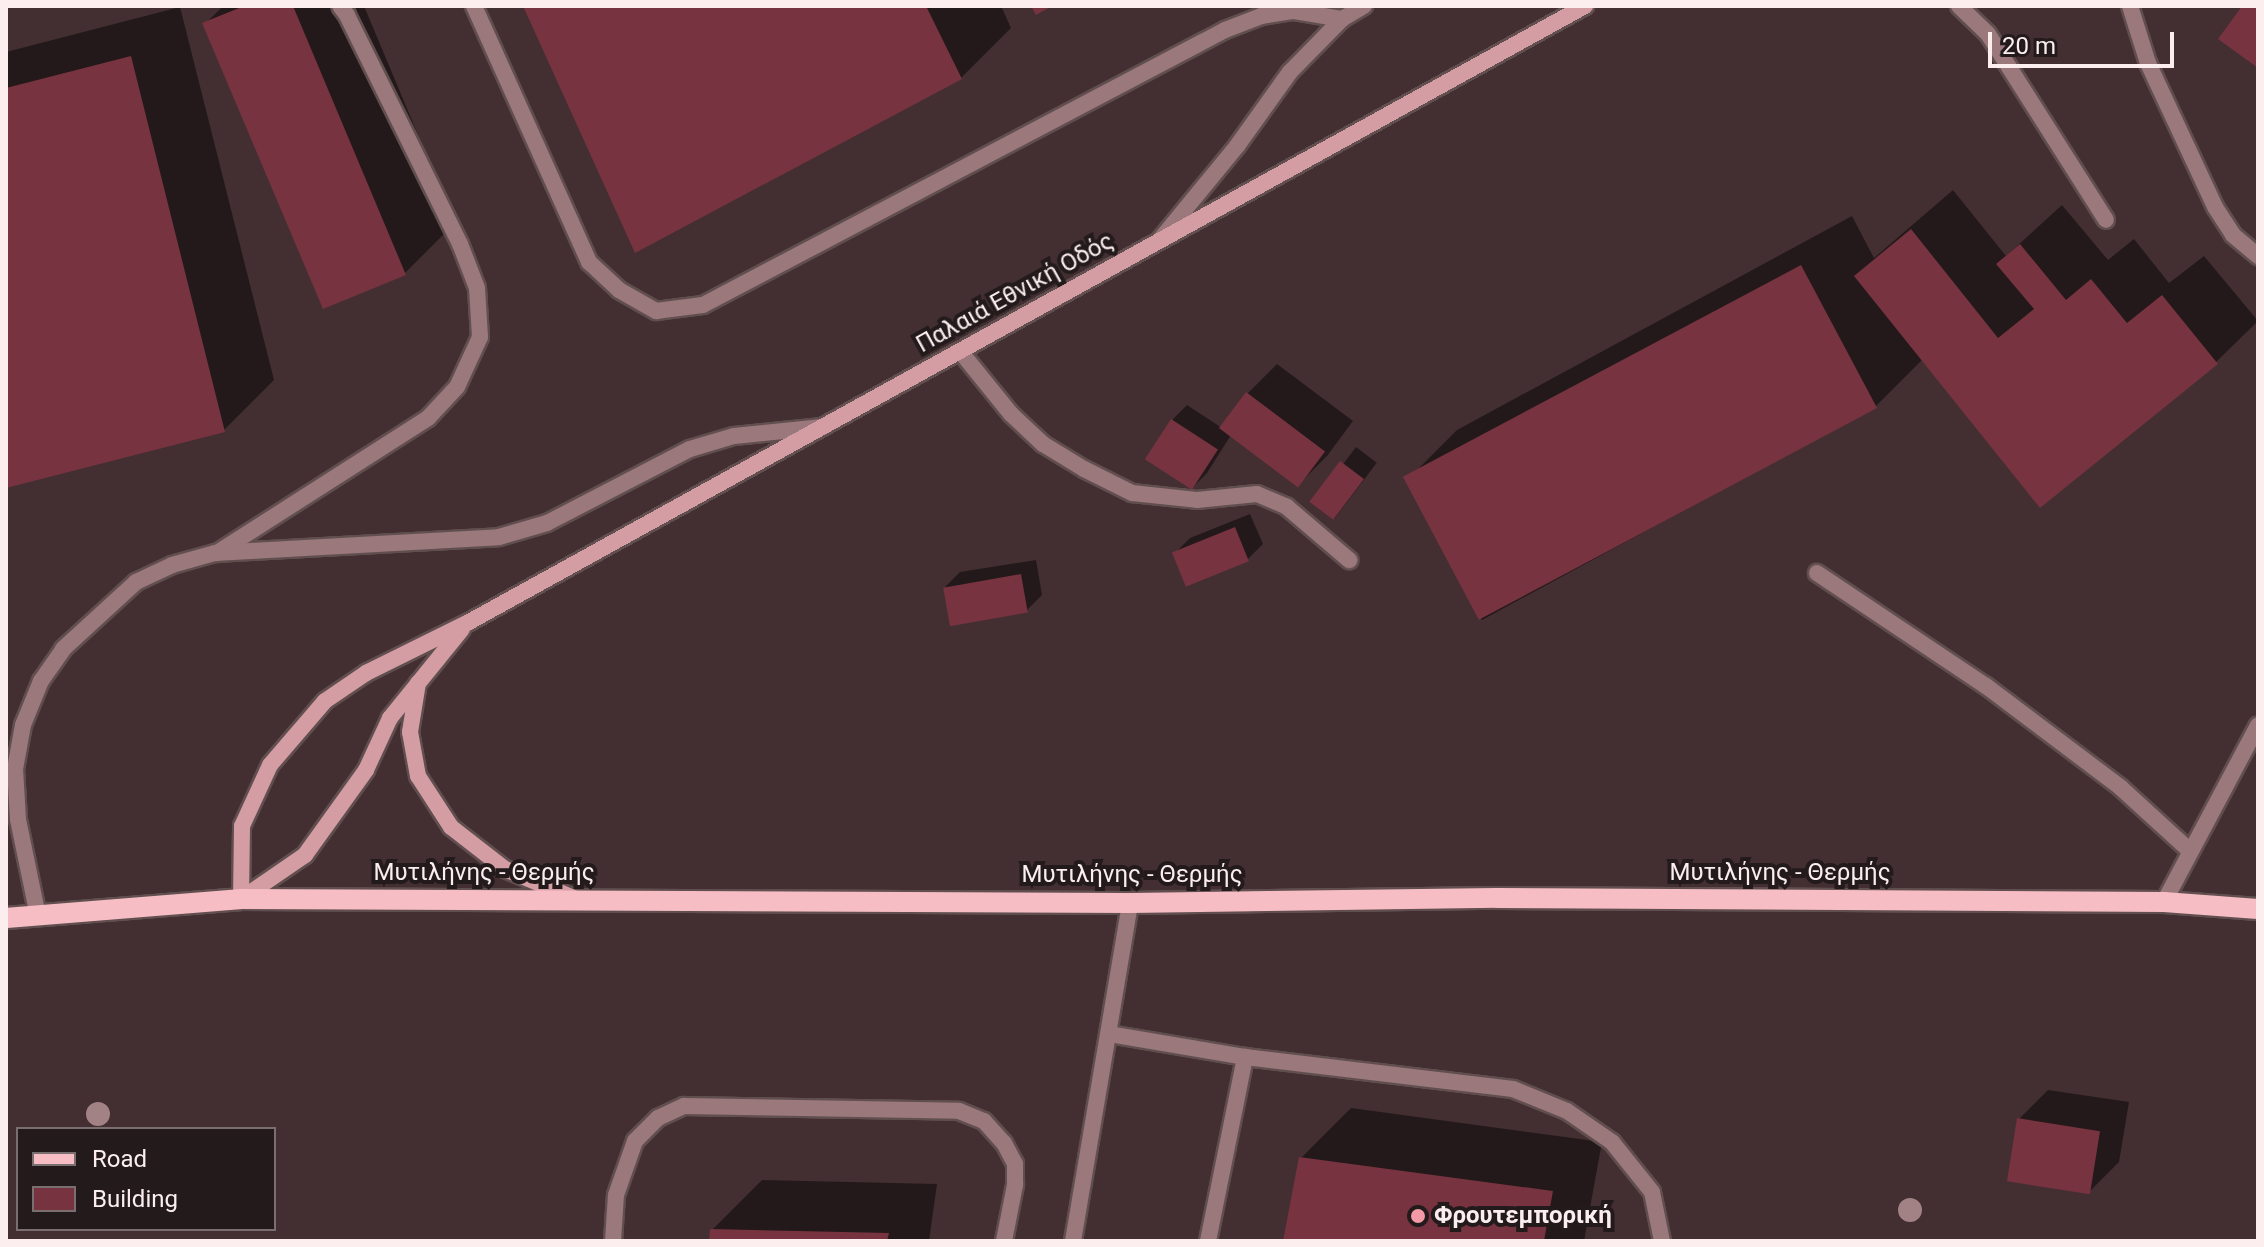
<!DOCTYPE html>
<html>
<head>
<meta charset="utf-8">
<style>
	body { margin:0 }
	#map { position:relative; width:2264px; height:1247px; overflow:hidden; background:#432f31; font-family:Roboto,sans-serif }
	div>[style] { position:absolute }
	.shadow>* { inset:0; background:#0007; transform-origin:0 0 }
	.building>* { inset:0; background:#77333f; transform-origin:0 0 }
	.roads { filter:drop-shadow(2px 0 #614e4f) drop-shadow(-2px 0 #614e4f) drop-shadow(0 2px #614e4f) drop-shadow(0 -2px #614e4f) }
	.lane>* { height:16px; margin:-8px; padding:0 8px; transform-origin:8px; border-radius:8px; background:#9a787b }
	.secondary>* { height:16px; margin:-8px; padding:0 8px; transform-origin:8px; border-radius:8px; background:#d39da3 }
	.primary>* { height:20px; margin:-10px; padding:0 10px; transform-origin:10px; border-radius:10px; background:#f6bec4 }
	.trees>* { width:24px; height:24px; margin:-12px; border-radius:50%; background:#a38286 }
	.dots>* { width:22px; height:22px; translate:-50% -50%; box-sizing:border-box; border:4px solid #231a1b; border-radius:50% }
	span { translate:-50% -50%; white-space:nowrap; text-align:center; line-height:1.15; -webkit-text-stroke:8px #231a1b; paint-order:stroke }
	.street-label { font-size:24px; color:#fceeef }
	.poi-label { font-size:24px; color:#fceeef; font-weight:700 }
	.left { translate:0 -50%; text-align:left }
	.frame { position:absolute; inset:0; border:8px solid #fceeef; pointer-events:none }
	.legend { position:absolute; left:16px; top:1127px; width:260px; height:104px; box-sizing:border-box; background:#231a1b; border:2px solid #7a6f70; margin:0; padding:10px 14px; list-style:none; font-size:24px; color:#fceeef }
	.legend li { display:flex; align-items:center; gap:16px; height:40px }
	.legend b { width:40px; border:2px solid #7a6f70 }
	.scale { position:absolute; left:1988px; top:32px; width:186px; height:36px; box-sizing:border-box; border:4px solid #fceeef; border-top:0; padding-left:10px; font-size:24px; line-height:28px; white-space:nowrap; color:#fceeef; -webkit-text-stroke:6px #231a1b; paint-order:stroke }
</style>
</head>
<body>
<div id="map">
	<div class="shadow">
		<div style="clip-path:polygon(223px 6px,364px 6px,455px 223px,405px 273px,205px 24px)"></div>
		<div style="clip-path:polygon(525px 6px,1001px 6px,1011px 28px,961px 78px)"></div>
		<div style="clip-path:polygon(180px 7px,274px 380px,224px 430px,6px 486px,6px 52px)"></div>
		<div style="clip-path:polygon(1953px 190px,2006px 256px,2062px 205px,2108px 260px,2134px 239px,2169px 283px,2204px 256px,2258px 321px,2216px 362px,1923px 359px,1876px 406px,1482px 620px,1407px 480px,1457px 430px,1852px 216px,1874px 258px)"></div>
		<div style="clip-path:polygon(1277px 364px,1353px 421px,1327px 456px,1298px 485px,1231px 435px,1207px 473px,1192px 488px,1172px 420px,1187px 405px,1222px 428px,1248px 393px)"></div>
		<div style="left:1356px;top:447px;width:26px;height:70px;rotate:37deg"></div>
		<div style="clip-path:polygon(1250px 514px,1263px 544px,1248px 559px,1175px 553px,1190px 538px)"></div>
		<div style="clip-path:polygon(1036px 560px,1042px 595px,1027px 610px,945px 587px,960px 572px)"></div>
		<div style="clip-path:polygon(2048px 1090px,2129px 1102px,2119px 1162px,2090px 1191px,2019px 1119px)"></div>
		<div style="clip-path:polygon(1351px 1108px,1602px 1142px,1584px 1241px,1285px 1241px,1301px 1158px)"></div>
		<div style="clip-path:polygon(762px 1180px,937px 1184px,929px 1241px,711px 1241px,712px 1230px)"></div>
	</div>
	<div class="building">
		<div style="clip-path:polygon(244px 6px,293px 6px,406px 275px,323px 309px,202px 23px)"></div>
		<div style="clip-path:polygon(523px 6px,926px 6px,962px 79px,635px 253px)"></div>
		<div style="clip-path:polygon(1031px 6px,1052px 6px,1036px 15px)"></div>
		<div style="clip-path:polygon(2242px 6px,2258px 6px,2258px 68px,2218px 39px)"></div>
		<div style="clip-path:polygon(131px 56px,225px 432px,6px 488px,6px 88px)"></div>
		<div style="clip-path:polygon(1911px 229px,1998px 338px,2034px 309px,1996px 264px,2020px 244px,2066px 300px,2091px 279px,2127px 323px,2162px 295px,2218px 364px,2040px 508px,1854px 276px)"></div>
		<div style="left:1801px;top:265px;width:162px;height:451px;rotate:62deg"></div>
		<div style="left:1246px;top:392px;width:99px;height:45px;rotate:37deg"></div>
		<div style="left:1171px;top:419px;width:56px;height:48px;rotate:33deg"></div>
		<div style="left:1340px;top:461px;width:30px;height:51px;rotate:37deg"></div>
		<div style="left:1235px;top:527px;width:37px;height:68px;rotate:68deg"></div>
		<div style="left:1021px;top:574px;width:39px;height:79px;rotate:80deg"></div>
		<div style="left:2017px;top:1118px;width:84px;height:64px;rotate:9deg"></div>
		<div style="clip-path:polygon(1299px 1157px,1553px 1191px,1544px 1241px,1283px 1241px)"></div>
		<div style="clip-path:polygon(710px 1229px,889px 1233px,887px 1241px,709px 1241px)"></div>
	</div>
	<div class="roads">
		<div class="lane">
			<div style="left:474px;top:6px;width:281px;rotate:65.8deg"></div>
			<div style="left:589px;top:262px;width:41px;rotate:43deg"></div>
			<div style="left:619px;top:290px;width:43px;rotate:29.6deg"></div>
			<div style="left:656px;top:311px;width:47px;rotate:-7.3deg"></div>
			<div style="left:703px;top:305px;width:590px;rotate:-27.78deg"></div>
			<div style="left:1225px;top:30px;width:39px;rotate:-21deg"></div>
			<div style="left:1261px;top:16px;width:33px;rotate:-9deg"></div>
			<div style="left:1294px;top:11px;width:49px;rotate:9.5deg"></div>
			<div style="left:1959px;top:6px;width:40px;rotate:44deg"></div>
			<div style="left:1988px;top:34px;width:220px;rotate:57.6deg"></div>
			<div style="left:2130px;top:6px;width:60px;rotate:72.5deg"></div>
			<div style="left:2148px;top:63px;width:159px;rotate:65deg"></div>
			<div style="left:2215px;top:207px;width:33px;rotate:57deg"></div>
			<div style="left:2233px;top:235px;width:33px;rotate:40deg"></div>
			<div style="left:1159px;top:241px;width:123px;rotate:-50.6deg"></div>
			<div style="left:1237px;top:146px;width:91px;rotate:-54.4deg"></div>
			<div style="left:1290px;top:72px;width:74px;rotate:-45.5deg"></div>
			<div style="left:1342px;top:19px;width:26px;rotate:-31deg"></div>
			<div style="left:960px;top:351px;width:81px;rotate:51deg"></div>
			<div style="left:1011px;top:414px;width:44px;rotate:43.2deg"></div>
			<div style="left:1043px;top:444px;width:48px;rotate:31.4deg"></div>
			<div style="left:1084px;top:469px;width:54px;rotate:26.6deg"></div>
			<div style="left:1132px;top:493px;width:65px;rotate:6.1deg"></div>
			<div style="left:1197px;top:500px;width:60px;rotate:-5.7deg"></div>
			<div style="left:1257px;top:494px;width:33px;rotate:23deg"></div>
			<div style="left:1287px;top:507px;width:82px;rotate:40.5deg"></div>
			<div style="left:217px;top:553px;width:250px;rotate:-32.6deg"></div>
			<div style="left:428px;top:418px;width:42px;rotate:-46.9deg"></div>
			<div style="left:457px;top:387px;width:55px;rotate:-65.3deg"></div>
			<div style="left:480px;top:337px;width:49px;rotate:-93.5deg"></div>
			<div style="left:477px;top:288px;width:47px;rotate:-111.1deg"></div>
			<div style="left:460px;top:244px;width:255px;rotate:-116.3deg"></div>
			<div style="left:347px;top:15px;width:11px;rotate:-128deg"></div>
			<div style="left:1817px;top:573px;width:203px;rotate:33.8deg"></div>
			<div style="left:1986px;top:686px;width:168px;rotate:37deg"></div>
			<div style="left:2120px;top:787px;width:95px;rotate:42.4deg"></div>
			<div style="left:2164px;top:902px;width:200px;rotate:-62deg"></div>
			<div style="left:38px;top:916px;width:99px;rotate:-101.7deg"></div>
			<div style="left:18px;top:819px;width:50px;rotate:-93.4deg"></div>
			<div style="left:15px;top:769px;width:45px;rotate:-79.7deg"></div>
			<div style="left:23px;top:725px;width:48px;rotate:-67.8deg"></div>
			<div style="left:41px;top:681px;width:39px;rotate:-55deg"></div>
			<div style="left:63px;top:649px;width:99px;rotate:-42.5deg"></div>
			<div style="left:136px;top:582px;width:40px;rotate:-25deg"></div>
			<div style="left:172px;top:565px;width:45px;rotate:-15.6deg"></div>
			<div style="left:215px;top:553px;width:284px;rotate:-3.2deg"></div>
			<div style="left:499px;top:537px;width:50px;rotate:-16.3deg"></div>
			<div style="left:547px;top:523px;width:161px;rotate:-27.4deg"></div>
			<div style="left:690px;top:449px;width:46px;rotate:-16.5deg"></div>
			<div style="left:734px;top:436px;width:89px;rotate:-5.8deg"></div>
			<div style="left:1109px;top:1034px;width:138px;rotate:9.6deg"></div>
			<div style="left:1245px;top:1057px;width:270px;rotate:6.8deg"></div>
			<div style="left:1513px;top:1089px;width:58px;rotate:22.2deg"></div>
			<div style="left:1567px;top:1111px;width:55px;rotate:34.6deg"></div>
			<div style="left:1612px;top:1142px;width:64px;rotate:51.3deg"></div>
			<div style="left:1652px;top:1192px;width:50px;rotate:78.5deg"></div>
			<div style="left:613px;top:1241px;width:46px;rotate:-86.3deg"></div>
			<div style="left:616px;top:1195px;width:57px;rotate:-70.6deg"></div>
			<div style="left:635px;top:1141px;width:33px;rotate:-45deg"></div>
			<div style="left:658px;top:1118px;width:29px;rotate:-25deg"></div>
			<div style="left:684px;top:1106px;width:275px;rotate:1deg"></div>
			<div style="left:959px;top:1111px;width:27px;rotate:22deg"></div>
			<div style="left:984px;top:1121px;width:30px;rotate:48deg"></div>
			<div style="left:1004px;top:1143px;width:24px;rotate:62deg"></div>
			<div style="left:1015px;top:1164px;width:21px;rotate:90deg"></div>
			<div style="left:1015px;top:1185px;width:57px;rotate:101.1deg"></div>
			<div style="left:1073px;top:1241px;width:343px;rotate:-80.4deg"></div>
			<div style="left:1208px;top:1241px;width:188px;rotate:-78.6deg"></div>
		</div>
		<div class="secondary">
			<div style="left:418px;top:683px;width:50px;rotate:99.3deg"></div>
			<div style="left:410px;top:732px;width:45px;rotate:79.7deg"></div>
			<div style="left:418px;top:776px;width:61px;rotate:57.1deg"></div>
			<div style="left:451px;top:827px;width:68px;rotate:37.9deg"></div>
			<div style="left:505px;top:869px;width:77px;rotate:22.9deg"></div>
			<div style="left:241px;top:899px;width:73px;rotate:-89.2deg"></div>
			<div style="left:242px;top:826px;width:67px;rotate:-65.3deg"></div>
			<div style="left:270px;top:765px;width:84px;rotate:-49.3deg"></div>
			<div style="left:325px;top:701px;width:50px;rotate:-34.3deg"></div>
			<div style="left:366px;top:673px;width:115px;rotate:-26.3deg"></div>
			<div style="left:469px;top:622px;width:1275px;rotate:-28.9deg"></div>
			<div style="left:241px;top:899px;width:78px;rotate:-34.5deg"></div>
			<div style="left:305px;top:855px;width:105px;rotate:-54.3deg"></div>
			<div style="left:366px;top:770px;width:57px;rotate:-65.2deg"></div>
			<div style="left:390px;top:718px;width:114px;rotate:-51deg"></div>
		</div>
		<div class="primary">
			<div style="left:6px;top:918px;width:236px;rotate:-4.6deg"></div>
			<div style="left:241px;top:899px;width:889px;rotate:0.26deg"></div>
			<div style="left:1130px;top:903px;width:367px;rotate:-0.8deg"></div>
			<div style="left:1497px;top:898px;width:667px;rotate:0.34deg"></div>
			<div style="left:2164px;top:902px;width:94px;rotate:4.3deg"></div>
		</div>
	</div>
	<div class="trees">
		<div style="left:98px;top:1114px"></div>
		<div style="left:1910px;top:1210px"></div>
	</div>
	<div class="dots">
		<div style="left:1418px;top:1216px;background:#f49aa6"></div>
	</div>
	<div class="street-label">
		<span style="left:1015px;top:293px;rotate:-29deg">Παλαιά Εθνική Οδός</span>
		<span style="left:484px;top:873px">Μυτιλήνης - Θερμής</span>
		<span style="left:1780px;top:873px">Μυτιλήνης - Θερμής</span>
		<span style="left:1132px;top:875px">Μυτιλήνης - Θερμής</span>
	</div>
	<div class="poi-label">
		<span class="left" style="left:1434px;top:1216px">Φρουτεμπορική</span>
	</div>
	<div class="frame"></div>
	<ul class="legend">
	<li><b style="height:10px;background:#f6bec4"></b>Road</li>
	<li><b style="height:22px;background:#77333f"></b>Building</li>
	</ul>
	<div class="scale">20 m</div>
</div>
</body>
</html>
